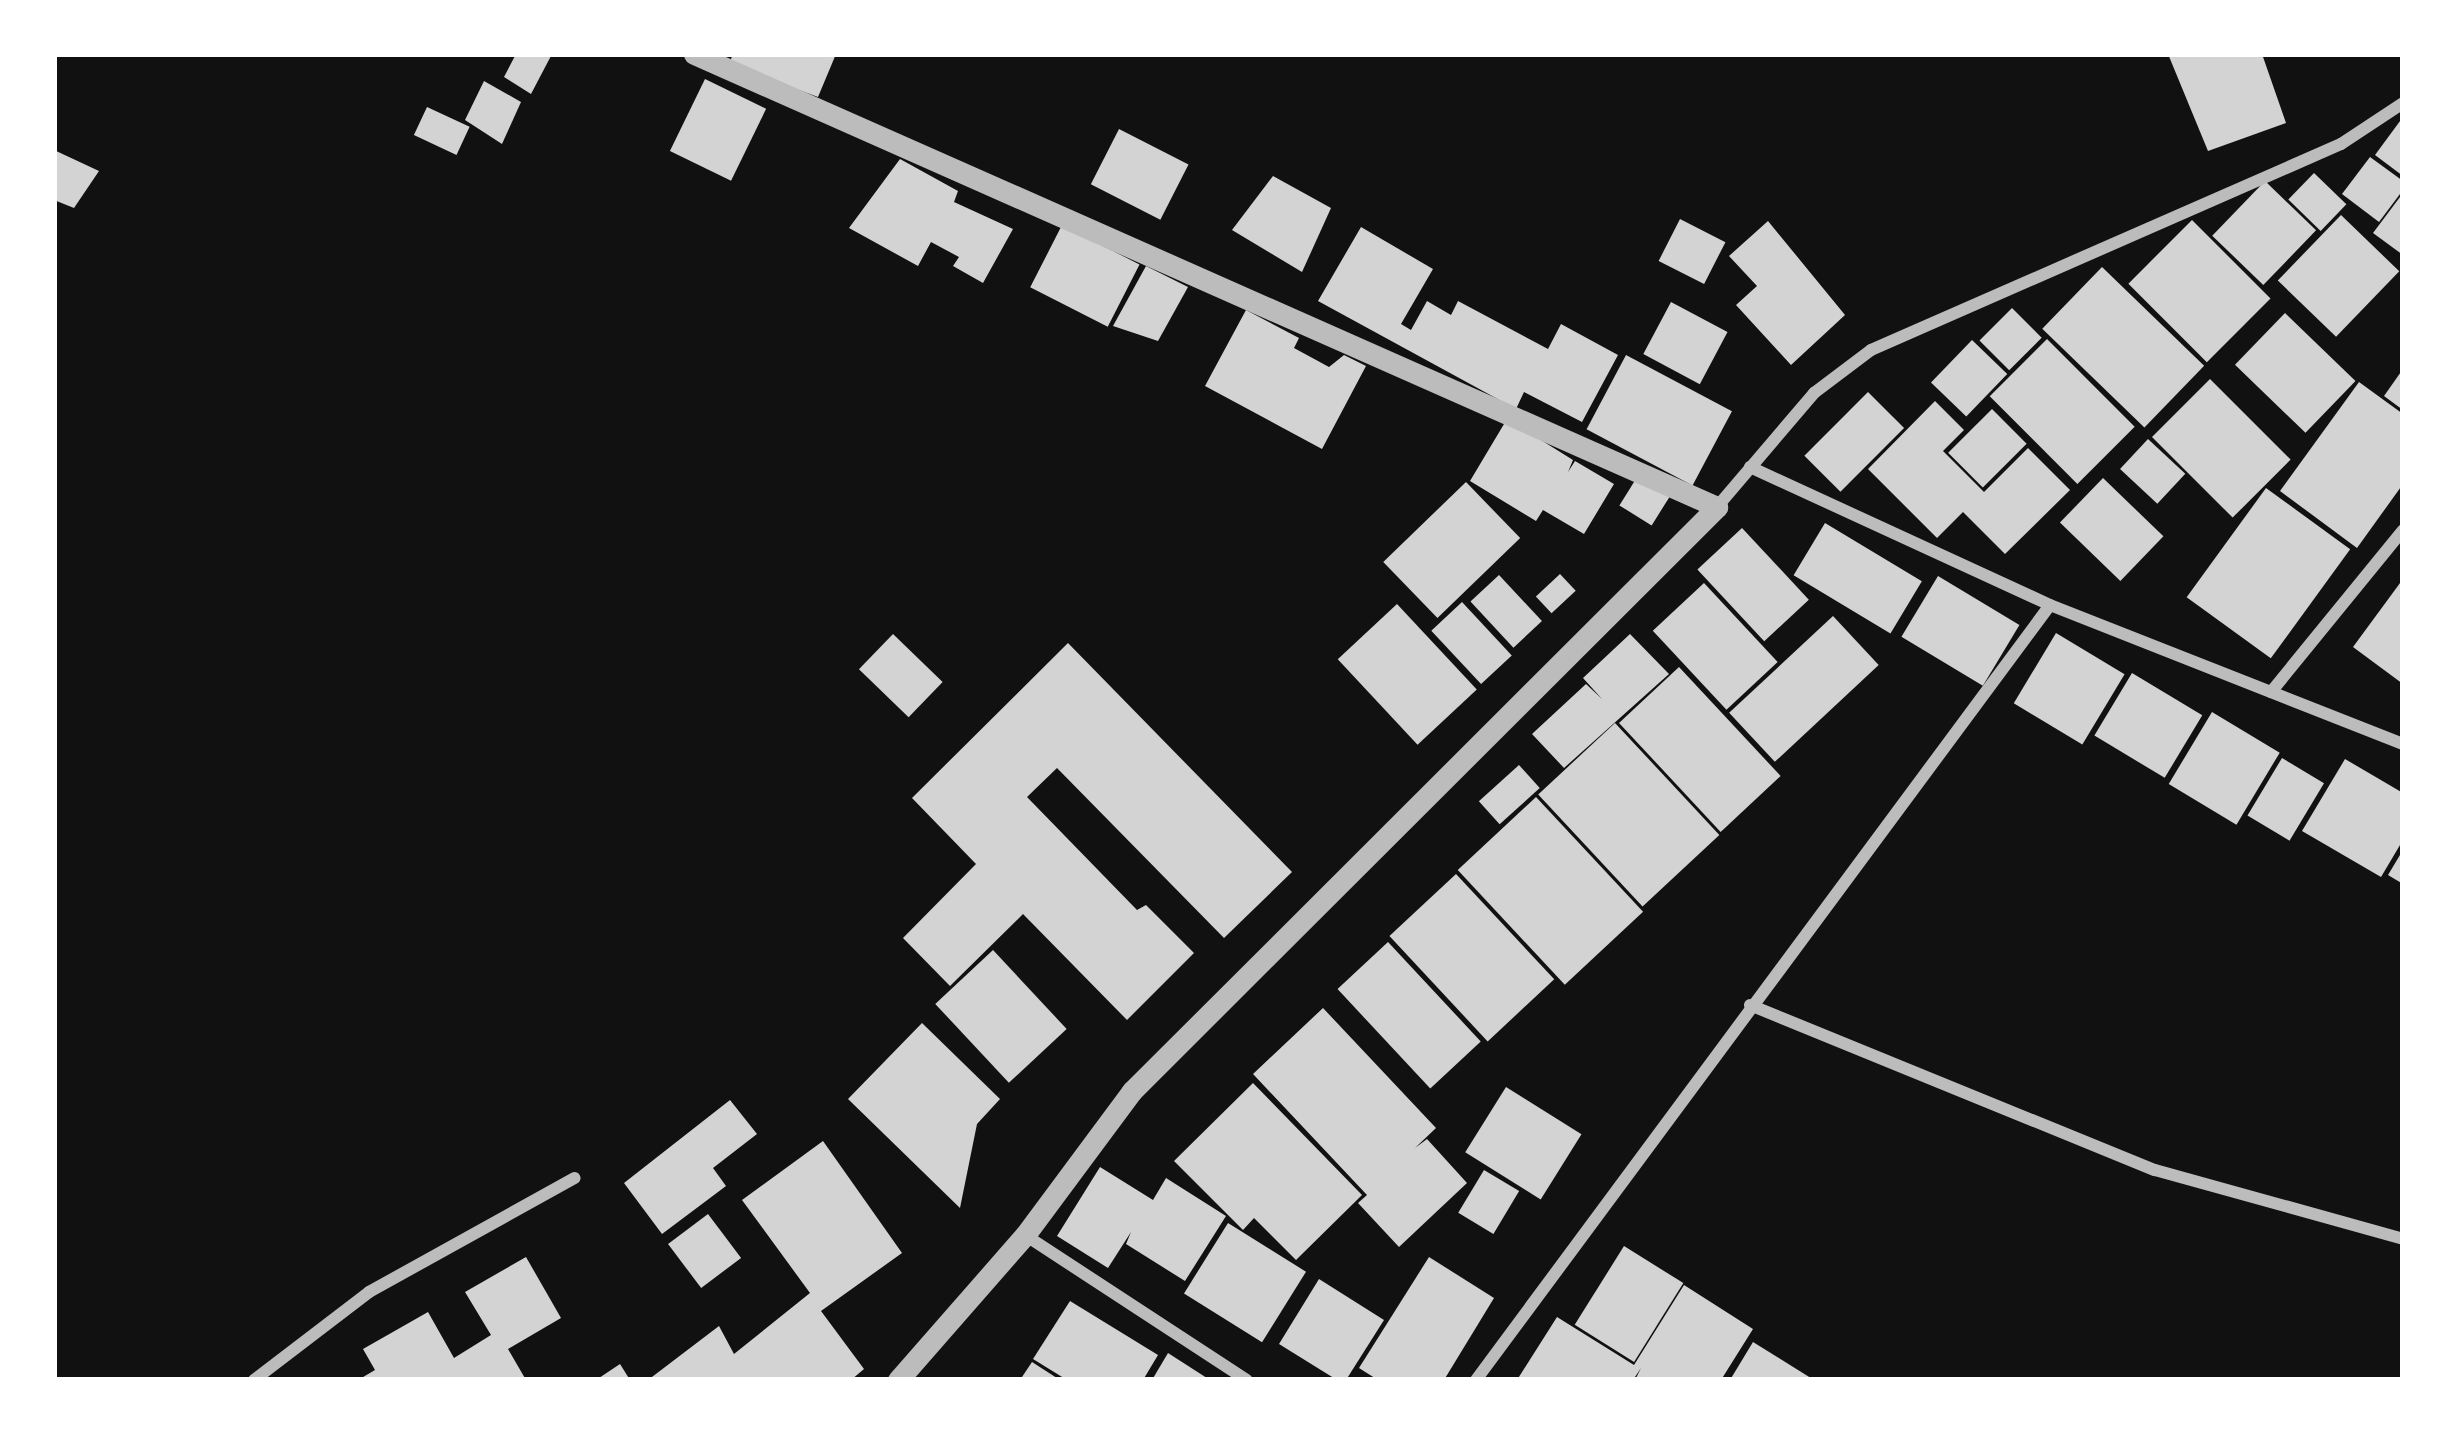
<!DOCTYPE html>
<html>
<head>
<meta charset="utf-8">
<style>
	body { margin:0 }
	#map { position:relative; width:2457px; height:1434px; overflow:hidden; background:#111; font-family:"Zilla Slab",serif }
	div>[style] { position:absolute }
	.building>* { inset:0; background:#d3d3d3; transform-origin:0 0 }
	.minor>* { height:12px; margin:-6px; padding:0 6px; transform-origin:6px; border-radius:6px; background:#bcbcbc }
	.tertiary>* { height:21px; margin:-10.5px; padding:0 10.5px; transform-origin:10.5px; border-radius:10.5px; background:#bcbcbc }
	span { translate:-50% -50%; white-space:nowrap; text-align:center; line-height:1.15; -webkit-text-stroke:12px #fff; paint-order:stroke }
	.frame { position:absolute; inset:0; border:57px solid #fff; pointer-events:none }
</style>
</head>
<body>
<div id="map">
	<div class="building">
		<div style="clip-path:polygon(516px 54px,552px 54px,531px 94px,504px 77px)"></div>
		<div style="clip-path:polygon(733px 54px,836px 54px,818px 97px,729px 64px)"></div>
		<div style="clip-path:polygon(2168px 54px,2262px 54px,2286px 123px,2208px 151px)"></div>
		<div style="left:705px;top:79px;width:68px;height:80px;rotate:26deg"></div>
		<div style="clip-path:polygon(484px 81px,521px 102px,502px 144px,465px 120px)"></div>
		<div style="left:427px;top:107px;width:47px;height:31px;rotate:25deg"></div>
		<div style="clip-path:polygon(2403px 117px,2403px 176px,2375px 155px)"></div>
		<div style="left:1119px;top:129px;width:78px;height:62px;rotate:27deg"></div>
		<div style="clip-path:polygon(54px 150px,99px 171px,74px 208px,54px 200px)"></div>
		<div style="clip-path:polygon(2370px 157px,2403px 181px,2403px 190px,2379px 222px,2342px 194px)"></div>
		<div style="clip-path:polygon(900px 159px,958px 191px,954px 202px,1013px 229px,983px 283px,953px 266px,959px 257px,931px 242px,918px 266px,849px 228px)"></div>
		<div style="left:2314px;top:173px;width:45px;height:37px;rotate:44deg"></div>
		<div style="clip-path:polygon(1273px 176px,1331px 208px,1302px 272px,1232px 230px)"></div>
		<div style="left:2265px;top:181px;width:71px;height:76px;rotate:44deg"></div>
		<div style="clip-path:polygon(2403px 193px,2403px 255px,2373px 233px)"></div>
		<div style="left:2341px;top:215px;width:81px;height:91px;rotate:44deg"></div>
		<div style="left:1680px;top:219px;width:51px;height:47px;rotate:27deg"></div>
		<div style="left:2192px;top:220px;width:111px;height:90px;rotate:45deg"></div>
		<div style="clip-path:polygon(1768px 221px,1845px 315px,1791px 365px,1736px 305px,1757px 286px,1729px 256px)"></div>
		<div style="left:1062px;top:225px;width:87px;height:70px;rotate:27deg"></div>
		<div style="clip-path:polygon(1361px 227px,1433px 269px,1401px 324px,1411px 330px,1427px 301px,1451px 315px,1458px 301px,1548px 349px,1561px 324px,1618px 355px,1582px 422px,1524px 392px,1516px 409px,1318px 301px)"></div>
		<div style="clip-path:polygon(1146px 266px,1188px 287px,1158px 341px,1113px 326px)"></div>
		<div style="left:2102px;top:267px;width:142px;height:86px;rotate:44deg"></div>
		<div style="left:1671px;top:302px;width:64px;height:59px;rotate:28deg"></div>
		<div style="left:2012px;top:308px;width:42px;height:46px;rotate:45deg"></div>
		<div style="clip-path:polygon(1246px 310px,1299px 338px,1294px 348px,1329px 367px,1344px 355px,1366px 366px,1322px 449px,1205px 386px)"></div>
		<div style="left:2285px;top:313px;width:98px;height:72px;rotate:44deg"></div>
		<div style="left:2047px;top:339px;width:124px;height:81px;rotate:45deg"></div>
		<div style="left:1972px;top:340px;width:49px;height:59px;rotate:44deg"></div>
		<div style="left:1626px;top:355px;width:120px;height:84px;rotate:28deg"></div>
		<div style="clip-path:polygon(2403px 369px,2403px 410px,2384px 396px)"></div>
		<div style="left:2210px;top:379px;width:114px;height:82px;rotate:45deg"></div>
		<div style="clip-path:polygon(2359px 382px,2403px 414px,2403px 484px,2357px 548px,2280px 491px)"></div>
		<div style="left:1868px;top:392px;width:51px;height:90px;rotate:45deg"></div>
		<div style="clip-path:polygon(1935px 401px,1964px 430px,1943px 451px,1984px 492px,2028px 448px,2070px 490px,2005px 554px,1963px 512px,1937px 538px,1868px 469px)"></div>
		<div style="left:1992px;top:409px;width:49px;height:62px;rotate:45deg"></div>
		<div style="clip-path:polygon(1507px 419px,1573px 460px,1568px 472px,1575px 461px,1614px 484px,1584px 534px,1543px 510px,1536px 521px,1470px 481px)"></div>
		<div style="left:2148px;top:439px;width:51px;height:41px;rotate:43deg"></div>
		<div style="left:1639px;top:474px;width:38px;height:37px;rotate:32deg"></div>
		<div style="left:2103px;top:478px;width:84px;height:62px;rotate:44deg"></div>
		<div style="left:1466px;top:482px;width:78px;height:115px;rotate:46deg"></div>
		<div style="left:2266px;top:488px;width:104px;height:135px;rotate:36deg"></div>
		<div style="left:1825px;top:523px;width:113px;height:61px;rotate:31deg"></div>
		<div style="left:1742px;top:528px;width:98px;height:61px;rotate:47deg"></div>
		<div style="left:1560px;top:574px;width:23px;height:33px;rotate:47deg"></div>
		<div style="left:1499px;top:575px;width:63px;height:39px;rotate:47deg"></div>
		<div style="left:1938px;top:576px;width:95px;height:71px;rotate:31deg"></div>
		<div style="clip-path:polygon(2403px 579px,2403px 684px,2353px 647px)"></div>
		<div style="left:1704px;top:583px;width:108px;height:70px;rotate:47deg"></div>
		<div style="left:1462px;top:602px;width:73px;height:42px;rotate:47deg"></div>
		<div style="left:1397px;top:604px;width:117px;height:81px;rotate:47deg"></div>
		<div style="left:1833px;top:616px;width:67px;height:142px;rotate:47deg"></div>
		<div style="left:2056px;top:633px;width:80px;height:82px;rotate:31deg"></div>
		<div style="left:893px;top:634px;width:69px;height:49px;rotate:44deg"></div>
		<div style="clip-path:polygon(1630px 634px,1669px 674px,1564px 768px,1532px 734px,1586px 684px,1602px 699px,1583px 678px)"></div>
		<div style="clip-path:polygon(1068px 643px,1292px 872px,1224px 938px,1057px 768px,1027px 797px,1137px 910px,1146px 905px,1194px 953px,1127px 1020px,1023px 914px,950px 986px,903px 938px,976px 864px,912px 798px)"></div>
		<div style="left:1679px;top:667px;width:149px;height:82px;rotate:47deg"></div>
		<div style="left:2132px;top:673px;width:82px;height:73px;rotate:31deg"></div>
		<div style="left:2212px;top:712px;width:79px;height:84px;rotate:31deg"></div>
		<div style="left:1615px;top:723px;width:153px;height:105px;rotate:47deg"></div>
		<div style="left:2282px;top:758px;width:49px;height:67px;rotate:31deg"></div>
		<div style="clip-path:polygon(2345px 759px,2403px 793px,2403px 840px,2381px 877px,2302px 831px)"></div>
		<div style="left:1519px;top:765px;width:31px;height:54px;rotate:48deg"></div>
		<div style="left:1536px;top:797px;width:157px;height:107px;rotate:47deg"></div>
		<div style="clip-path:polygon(2403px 850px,2403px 884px,2388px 875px)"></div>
		<div style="left:1456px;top:874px;width:144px;height:91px;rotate:47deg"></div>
		<div style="left:1388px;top:942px;width:136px;height:69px;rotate:47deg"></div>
		<div style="left:993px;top:950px;width:108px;height:79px;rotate:47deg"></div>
		<div style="clip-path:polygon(1323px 1008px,1436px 1128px,1415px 1148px,1427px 1139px,1467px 1183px,1399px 1247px,1358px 1203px,1367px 1195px,1253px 1074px)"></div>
		<div style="clip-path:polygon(922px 1023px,1000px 1099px,977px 1124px,960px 1208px,848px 1099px)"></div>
		<div style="clip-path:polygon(1253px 1083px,1362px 1195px,1296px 1260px,1254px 1218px,1243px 1230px,1174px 1161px)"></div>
		<div style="left:1506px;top:1087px;width:89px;height:77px;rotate:32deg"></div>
		<div style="clip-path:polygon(730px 1100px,757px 1134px,713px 1168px,726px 1186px,662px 1234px,624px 1183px)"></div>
		<div style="clip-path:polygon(823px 1141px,902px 1253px,821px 1311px,864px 1369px,851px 1380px,648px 1380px,719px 1326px,734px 1354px,810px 1293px,742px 1200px)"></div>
		<div style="clip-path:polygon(1100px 1167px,1153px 1200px,1166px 1178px,1226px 1216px,1185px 1281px,1126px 1244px,1131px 1232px,1108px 1268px,1057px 1236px)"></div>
		<div style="left:1484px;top:1170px;width:41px;height:50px;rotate:31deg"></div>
		<div style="left:708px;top:1214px;width:55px;height:50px;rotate:53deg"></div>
		<div style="left:1228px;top:1223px;width:92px;height:83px;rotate:32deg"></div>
		<div style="left:1624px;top:1246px;width:70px;height:93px;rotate:32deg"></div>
		<div style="clip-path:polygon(526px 1257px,561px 1318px,508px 1349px,526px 1380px,358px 1380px,375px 1370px,363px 1349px,428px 1312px,454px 1358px,491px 1335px,465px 1292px)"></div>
		<div style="clip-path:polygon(1429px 1257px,1494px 1298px,1444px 1380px,1378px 1380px,1359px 1368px)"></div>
		<div style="clip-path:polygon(1319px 1279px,1384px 1320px,1346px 1380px,1337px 1380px,1279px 1344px)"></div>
		<div style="clip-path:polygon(1684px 1285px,1753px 1329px,1721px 1380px,1635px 1380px,1641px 1368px,1633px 1380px,1517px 1380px,1557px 1317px,1634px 1365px)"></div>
		<div style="clip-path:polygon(1070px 1301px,1158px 1355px,1143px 1380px,1067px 1380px,1033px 1359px)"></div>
		<div style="clip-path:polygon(1753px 1342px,1814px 1380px,1730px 1380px)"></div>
		<div style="clip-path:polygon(1168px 1353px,1210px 1380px,1152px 1380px)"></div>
		<div style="clip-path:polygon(1032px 1362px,1060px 1380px,1020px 1380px)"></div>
		<div style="clip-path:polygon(620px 1364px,630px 1380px,596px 1380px)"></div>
	</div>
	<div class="minor">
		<div style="left:1750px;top:467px;width:330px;rotate:24.7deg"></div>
		<div style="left:2050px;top:605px;width:379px;rotate:21.5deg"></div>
		<div style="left:1717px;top:507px;width:150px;rotate:-49.6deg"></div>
		<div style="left:1814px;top:393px;width:71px;rotate:-37deg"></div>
		<div style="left:1871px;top:350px;width:513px;rotate:-23.67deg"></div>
		<div style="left:2341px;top:144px;width:74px;rotate:-33.5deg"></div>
		<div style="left:2271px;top:692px;width:209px;rotate:-50.8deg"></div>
		<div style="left:1750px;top:1005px;width:437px;rotate:22.2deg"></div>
		<div style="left:2155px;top:1170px;width:257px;rotate:15.5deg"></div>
		<div style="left:1025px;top:1235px;width:265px;rotate:33.2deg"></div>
		<div style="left:254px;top:1380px;width:145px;rotate:-37.4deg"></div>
		<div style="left:369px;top:1292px;width:235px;rotate:-29deg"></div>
		<div style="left:1476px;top:1380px;width:964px;rotate:-53.47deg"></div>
	</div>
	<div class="tertiary">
		<div style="left:694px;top:54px;width:1119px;rotate:23.88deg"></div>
		<div style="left:1717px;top:507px;width:827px;rotate:135.05deg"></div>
		<div style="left:1132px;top:1091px;width:179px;rotate:126.6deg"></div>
		<div style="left:1025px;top:1235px;width:193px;rotate:131.2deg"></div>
	</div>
	<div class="frame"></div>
</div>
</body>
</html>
